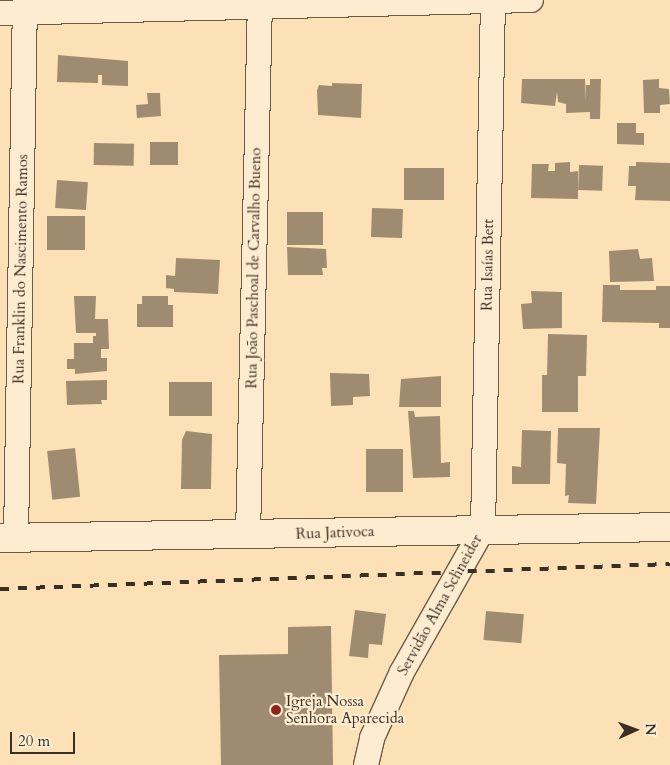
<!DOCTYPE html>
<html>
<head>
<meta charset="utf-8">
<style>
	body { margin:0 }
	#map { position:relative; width:670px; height:765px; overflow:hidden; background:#fde1b6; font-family:Cardo,serif }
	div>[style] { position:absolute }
	.building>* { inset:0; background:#9f8c70; transform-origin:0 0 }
	.roads { filter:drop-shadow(1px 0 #6b5c48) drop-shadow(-1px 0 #6b5c48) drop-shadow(0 1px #6b5c48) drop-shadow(0 -1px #6b5c48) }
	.street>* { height:24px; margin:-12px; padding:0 12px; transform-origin:12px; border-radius:12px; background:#feecd0 }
	.secondary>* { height:28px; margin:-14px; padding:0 14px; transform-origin:14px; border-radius:14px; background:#feecd0 }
	.rail>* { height:4px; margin-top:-2px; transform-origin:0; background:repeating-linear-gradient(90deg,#3a2f24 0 9px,transparent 0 18px) }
	.dots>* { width:14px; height:14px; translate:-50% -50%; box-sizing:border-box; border:2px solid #feecd0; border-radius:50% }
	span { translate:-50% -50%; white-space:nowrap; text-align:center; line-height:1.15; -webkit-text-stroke:4.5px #feecd0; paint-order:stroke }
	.street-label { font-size:15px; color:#3a2f24 }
	.poi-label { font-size:15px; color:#3a2f24 }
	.left { translate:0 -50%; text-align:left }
	.north { position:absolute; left:610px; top:705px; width:50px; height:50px; -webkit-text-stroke:4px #feecd0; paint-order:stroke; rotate:88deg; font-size:14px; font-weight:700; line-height:20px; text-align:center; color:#3a2f24 }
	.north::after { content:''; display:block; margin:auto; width:18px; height:22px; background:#3a2f24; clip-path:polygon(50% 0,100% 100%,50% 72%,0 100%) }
	.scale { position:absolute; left:10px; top:732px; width:65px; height:22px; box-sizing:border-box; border:2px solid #3a2f24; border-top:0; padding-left:6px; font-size:15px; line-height:18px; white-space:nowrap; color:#3a2f24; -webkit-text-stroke:4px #feecd0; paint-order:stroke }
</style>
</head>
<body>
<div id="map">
	<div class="building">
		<div style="clip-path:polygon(58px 55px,128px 61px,128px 86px,102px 85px,102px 75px,98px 75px,98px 83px,57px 82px)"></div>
		<div style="clip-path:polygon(522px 79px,585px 79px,586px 101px,586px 85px,590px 85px,590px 79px,601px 79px,600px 119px,590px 119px,590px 112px,566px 113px,566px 104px,558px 102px,557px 92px,555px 106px,521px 103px)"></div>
		<div style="clip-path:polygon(659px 79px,659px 88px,669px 89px,670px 104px,660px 105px,660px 113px,644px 113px,643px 80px)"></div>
		<div style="clip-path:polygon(332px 83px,362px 84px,361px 118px,318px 115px,317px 90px,319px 85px,332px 86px)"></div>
		<div style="clip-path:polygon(147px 93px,160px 93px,161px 116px,137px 118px,136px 105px,148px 104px)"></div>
		<div style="clip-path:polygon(617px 123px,636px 123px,636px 133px,644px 133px,644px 145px,617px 144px)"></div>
		<div style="left:150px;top:142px;width:28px;height:23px"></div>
		<div style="left:94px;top:143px;width:40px;height:22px;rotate:1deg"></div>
		<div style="clip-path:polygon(570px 162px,570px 172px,578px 171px,578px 199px,531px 198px,532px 164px,549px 164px,548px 171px,555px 171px,555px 163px)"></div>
		<div style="clip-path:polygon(636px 162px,670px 163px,670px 201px,635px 200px,636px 186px,628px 186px,629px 166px,636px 166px)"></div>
		<div style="left:579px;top:165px;width:24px;height:25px;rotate:2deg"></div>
		<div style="left:404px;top:168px;width:40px;height:32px"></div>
		<div style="left:57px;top:180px;width:31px;height:28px;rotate:4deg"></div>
		<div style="left:372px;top:208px;width:31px;height:29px;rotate:2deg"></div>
		<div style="left:287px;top:212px;width:36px;height:33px"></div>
		<div style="left:47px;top:216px;width:38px;height:34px"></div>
		<div style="clip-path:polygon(287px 247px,326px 249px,327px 268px,322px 268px,323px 275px,288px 275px)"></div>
		<div style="clip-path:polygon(638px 249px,640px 259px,652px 258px,654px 281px,610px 282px,609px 251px)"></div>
		<div style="clip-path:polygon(176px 258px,220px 260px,218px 294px,174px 292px,174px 289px,166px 288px,166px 275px,175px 276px)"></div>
		<div style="clip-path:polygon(603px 285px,620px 285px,620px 290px,656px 290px,656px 286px,670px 286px,670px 328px,659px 328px,659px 323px,602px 322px)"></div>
		<div style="clip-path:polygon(531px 291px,562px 292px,562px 328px,523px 329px,521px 304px,532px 303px)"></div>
		<div style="clip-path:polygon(74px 296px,96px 296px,95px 319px,108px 319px,109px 349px,101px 349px,101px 358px,107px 358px,107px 371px,75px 374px,75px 369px,67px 369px,67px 359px,74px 359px,74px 343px,93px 343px,93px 336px,96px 336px,96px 333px,76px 333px)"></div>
		<div style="clip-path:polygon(142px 296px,168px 296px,168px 305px,173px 305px,173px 327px,137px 327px,137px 304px,142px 304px)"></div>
		<div style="clip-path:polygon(548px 334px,587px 335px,586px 376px,578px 376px,578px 412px,542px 412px,542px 375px,547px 375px)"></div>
		<div style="clip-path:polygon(330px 373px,369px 374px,370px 396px,353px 397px,353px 405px,331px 406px)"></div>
		<div style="clip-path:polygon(441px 376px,441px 407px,399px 407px,401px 379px)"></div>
		<div style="clip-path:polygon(107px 380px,107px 400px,101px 400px,102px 404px,67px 405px,66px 381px)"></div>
		<div style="left:169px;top:382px;width:43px;height:34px"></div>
		<div style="clip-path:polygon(408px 411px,414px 411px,415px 417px,440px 416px,441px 463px,450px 462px,450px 477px,413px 478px)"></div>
		<div style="clip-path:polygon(558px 428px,600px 428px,596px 504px,568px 503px,569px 495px,565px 496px,566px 464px,557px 463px)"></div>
		<div style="clip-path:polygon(522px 430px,551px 431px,550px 484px,512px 484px,512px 466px,521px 467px)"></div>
		<div style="clip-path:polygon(186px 431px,212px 434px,211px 489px,181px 489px,182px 440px)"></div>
		<div style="left:75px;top:448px;width:49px;height:28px;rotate:84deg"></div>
		<div style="left:366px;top:449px;width:37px;height:43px"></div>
		<div style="clip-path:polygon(355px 610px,386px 614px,382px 645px,369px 644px,368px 658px,349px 656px)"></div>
		<div style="left:486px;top:611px;width:38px;height:29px;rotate:5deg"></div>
		<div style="clip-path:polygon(331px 626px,333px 765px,221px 765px,219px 655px,288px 654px,288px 627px)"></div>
	</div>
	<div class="roads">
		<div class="street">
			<div style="left:0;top:13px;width:531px;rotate:-1.4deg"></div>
			<div style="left:248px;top:536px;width:536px;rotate:-88.72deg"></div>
			<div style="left:16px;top:537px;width:537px;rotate:-89.04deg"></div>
			<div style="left:366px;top:765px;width:28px;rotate:-77deg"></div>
			<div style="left:372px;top:738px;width:72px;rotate:-65.6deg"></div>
			<div style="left:402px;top:672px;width:164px;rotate:-60.5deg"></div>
			<div style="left:483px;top:529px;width:529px;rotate:-88.92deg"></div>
		</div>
		<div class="secondary">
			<div style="left:0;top:538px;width:670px;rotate:-0.94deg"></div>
		</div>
	</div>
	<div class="rail">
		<div style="left:0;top:589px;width:670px;rotate:-2.14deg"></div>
	</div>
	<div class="dots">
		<div style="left:276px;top:710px;background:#8f2418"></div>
	</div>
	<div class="street-label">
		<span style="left:488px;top:265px;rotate:-89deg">Rua Isaías Bett</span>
		<span style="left:254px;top:268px;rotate:-89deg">Rua João Paschoal de Carvalho Bueno</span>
		<span style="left:21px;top:269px;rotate:-89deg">Rua Franklin do Nascimento Ramos</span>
		<span style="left:335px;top:533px;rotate:-2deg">Rua Jativoca</span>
		<span style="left:440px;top:605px;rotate:-61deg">Servidão Alma Schneider</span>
	</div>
	<div class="poi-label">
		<span class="left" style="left:286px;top:710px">Igreja Nossa<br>Senhora Aparecida</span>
	</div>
	<div class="north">N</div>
	<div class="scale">20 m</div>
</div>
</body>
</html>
